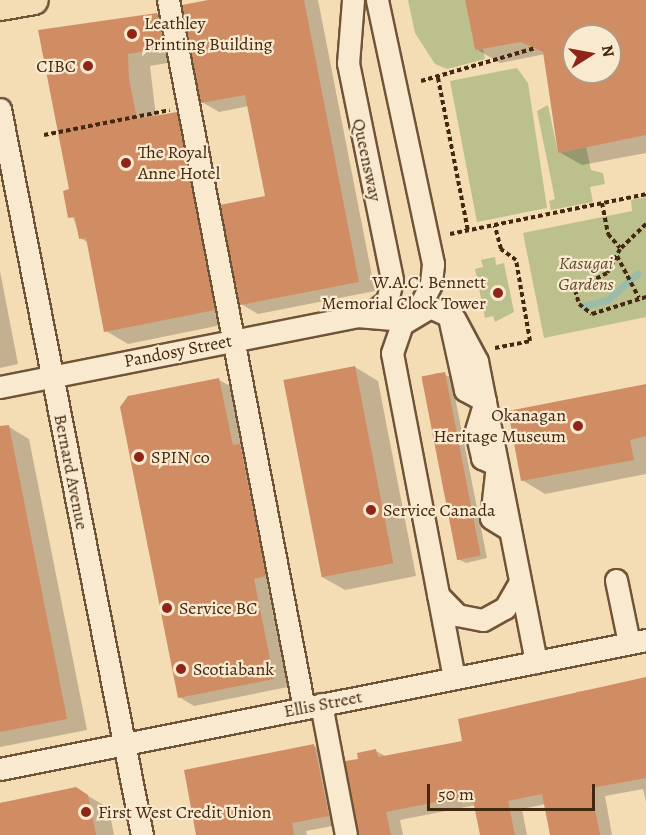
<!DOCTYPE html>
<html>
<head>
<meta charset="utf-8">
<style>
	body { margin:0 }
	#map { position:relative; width:646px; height:835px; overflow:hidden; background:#f4ddb5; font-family:Alegreya,serif }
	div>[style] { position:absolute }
	.green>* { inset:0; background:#bcc08d }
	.shadow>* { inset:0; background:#0003 }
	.stream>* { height:7px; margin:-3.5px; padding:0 3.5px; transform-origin:3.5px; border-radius:3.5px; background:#9cbcaa }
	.building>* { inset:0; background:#d08d64; transform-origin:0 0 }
	.path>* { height:4px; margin-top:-2px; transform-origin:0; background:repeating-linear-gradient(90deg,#44270f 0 4.5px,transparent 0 7.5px) }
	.roads { filter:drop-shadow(2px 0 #705438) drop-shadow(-2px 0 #705438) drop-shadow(0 2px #705438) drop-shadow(0 -2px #705438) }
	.minor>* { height:21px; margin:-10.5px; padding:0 10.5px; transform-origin:10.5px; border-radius:10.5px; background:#f8e9cf }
	.major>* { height:27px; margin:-13.5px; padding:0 13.5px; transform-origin:13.5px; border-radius:13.5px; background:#f4ddb5 }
	.dots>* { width:16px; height:16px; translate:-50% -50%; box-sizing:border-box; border:3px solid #f8e9cf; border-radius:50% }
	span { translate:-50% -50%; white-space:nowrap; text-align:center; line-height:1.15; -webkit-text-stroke:4.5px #f8e9cf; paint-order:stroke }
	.poi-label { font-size:18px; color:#44270f }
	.left { translate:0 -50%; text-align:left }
	.right { translate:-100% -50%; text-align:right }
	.street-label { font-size:18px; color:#44270f }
	.park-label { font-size:18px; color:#624d2e; font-style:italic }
	.north { position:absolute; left:562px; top:24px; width:60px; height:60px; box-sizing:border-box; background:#f8e9cf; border:2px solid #b09b82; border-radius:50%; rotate:79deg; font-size:16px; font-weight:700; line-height:24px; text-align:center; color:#44270f }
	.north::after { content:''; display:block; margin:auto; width:21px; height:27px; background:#8f2418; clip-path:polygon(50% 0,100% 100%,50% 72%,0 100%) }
	.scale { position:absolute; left:427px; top:784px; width:168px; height:27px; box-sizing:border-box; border:3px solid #44270f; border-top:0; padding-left:8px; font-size:18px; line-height:21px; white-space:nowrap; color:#44270f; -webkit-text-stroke:4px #f8e9cf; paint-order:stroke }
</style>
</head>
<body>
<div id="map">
	<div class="green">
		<div style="clip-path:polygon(408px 0,465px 0,475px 50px,483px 49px,485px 59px,447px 69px,435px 64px,415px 33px)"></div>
		<div style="clip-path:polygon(517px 68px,528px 83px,547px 208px,477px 222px,450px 81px)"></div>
		<div style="clip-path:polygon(548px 105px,558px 153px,586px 147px,591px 170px,603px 173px,605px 184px,590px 187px,593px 202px,551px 210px,549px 201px,555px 199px,537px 111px)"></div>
		<div style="clip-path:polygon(646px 197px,646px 317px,544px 338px,523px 233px,632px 211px,631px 200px)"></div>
		<div style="clip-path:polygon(495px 257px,496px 265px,504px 263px,514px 312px,495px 322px,493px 316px,485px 318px,475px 269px,483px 267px,481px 260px)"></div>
	</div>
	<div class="shadow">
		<div style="clip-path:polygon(215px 0,318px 0,375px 291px,258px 314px,241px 304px,267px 197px,249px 106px,219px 112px,202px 102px)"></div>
		<div style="clip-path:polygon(evenodd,467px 0,646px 0,646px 153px,582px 165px,559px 152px,545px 54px,500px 63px,476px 49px,467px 0,574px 36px,610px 36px,610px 72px,574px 72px,574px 36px)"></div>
		<div style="clip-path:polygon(157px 14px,179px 27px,185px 60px,150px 66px,156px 117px,176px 114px,198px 126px,236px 322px,128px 344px,106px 331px,89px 243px,80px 238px,65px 192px,71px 190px,39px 31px)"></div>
		<div style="clip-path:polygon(0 271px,18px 364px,0 368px)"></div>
		<div style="clip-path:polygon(355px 367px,378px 381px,416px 576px,345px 590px,322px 577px)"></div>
		<div style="clip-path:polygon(438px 373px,451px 377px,487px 558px,466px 563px,460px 560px,423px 377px)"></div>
		<div style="clip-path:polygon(219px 380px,234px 388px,280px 584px,268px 587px,288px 687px,194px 706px,179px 697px)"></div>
		<div style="clip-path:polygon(646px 387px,646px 474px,545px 494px,522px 480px)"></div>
		<div style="clip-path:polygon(9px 427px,29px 439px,87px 730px,0 747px,0 429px)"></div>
		<div style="clip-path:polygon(646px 681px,646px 802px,643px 789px,605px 796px,612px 835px,551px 835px,546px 804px,522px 809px,527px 835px,481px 835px,476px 805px,400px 820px,403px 835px,359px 835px,360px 760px,376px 751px,387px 757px,464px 742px,577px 698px,576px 692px)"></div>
		<div style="clip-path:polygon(314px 746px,328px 754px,343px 824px,306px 831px,307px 835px,198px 835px)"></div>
		<div style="clip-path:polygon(76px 789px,109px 808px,114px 835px,0 835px,0 803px)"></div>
	</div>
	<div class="stream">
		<div style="left:583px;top:306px;width:25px;rotate:-14deg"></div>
		<div style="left:607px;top:300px;width:40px;rotate:-41deg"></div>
	</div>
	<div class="building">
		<div style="clip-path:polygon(208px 0,304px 0,359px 282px,240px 305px,220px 205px,265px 196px,245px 95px,201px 103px,182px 5px)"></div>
		<div style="clip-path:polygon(evenodd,465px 0,646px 0,646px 135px,558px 153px,543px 52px,521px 42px,475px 50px,465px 0,574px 36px,610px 36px,610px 72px,574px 72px,574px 36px)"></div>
		<div style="clip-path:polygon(157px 13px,164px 48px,128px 54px,129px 79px,137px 119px,177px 112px,215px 310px,104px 332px,86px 238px,79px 239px,75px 217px,68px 218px,63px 191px,69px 189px,38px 30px)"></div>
		<div style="left:355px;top:366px;width:201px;height:73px;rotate:79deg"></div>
		<div style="left:445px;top:372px;width:187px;height:24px;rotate:79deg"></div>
		<div style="clip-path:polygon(219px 378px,233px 445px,240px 444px,266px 576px,254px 579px,274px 679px,178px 698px,120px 407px,128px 396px)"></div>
		<div style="clip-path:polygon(646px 384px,646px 436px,630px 440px,634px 460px,521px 481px,508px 411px)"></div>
		<div style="clip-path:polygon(9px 425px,67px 719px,0 732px,0 426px)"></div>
		<div style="clip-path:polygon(646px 677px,646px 778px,591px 788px,600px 835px,550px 835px,542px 794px,508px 801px,515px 835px,480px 835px,472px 795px,386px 812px,391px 835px,358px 835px,345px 761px,358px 759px,357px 753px,376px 749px,378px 757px,462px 741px,458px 719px)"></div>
		<div style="clip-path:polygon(314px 744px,329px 816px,292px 823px,294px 835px,196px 835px,184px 770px)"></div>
		<div style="clip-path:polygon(76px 787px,88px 795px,96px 835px,0 835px,0 803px)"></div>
	</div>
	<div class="path">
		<div style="left:438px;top:78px;width:156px;rotate:78.9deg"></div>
		<div style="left:421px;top:81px;width:119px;rotate:-16.1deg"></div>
		<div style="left:44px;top:135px;width:128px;rotate:-11.2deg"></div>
		<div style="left:602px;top:203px;width:32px;rotate:79deg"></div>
		<div style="left:608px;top:234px;width:18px;rotate:49deg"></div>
		<div style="left:646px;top:224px;width:36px;rotate:136deg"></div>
		<div style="left:620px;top:249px;width:27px;rotate:118deg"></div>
		<div style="left:607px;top:273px;width:36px;rotate:152deg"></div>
		<div style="left:575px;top:290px;width:15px;rotate:74deg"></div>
		<div style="left:579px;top:304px;width:16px;rotate:38deg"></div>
		<div style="left:592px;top:314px;width:57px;rotate:-17.5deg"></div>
		<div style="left:450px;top:234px;width:200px;rotate:-11.5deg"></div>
		<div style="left:617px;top:256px;width:47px;rotate:62.4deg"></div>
		<div style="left:495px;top:348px;width:36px;rotate:-11deg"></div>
		<div style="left:530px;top:341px;width:82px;rotate:-99.8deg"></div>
		<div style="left:516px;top:260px;width:19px;rotate:-144deg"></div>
		<div style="left:501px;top:249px;width:24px;rotate:-105deg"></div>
	</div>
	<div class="roads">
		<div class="minor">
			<div style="left:168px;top:0;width:721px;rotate:79.13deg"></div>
			<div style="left:353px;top:0;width:63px;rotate:94.5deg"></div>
			<div style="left:348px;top:63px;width:221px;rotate:78.5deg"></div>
			<div style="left:392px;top:280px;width:22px;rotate:103deg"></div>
			<div style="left:387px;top:301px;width:19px;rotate:141deg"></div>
			<div style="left:377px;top:0;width:270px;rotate:78deg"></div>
			<div style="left:433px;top:264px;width:20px;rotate:96deg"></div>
			<div style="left:431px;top:284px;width:30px;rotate:117deg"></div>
			<div style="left:0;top:109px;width:740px;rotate:78.93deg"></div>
			<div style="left:449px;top:317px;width:75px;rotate:77.6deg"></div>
			<div style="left:465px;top:390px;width:23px;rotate:29deg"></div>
			<div style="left:485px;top:401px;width:31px;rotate:107deg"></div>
			<div style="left:476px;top:431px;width:28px;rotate:77deg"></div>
			<div style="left:482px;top:458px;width:17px;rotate:25deg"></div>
			<div style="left:497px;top:465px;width:53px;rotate:96.5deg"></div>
			<div style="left:491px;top:518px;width:22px;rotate:32deg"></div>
			<div style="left:0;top:387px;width:364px;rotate:-11.2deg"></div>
			<div style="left:357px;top:316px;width:36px;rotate:5deg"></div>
			<div style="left:393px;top:319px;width:24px;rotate:-19deg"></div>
			<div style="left:616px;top:580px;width:64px;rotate:78.3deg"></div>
			<div style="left:438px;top:595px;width:28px;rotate:46deg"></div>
			<div style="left:457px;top:615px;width:26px;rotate:11deg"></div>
			<div style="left:483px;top:620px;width:25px;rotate:-29deg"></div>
			<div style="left:505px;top:608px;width:30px;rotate:-60deg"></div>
			<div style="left:454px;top:678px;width:331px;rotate:-100.8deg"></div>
			<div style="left:392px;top:353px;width:31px;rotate:-71deg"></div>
			<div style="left:402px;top:324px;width:33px;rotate:-31deg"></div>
			<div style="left:430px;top:307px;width:26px;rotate:25deg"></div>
			<div style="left:454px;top:318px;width:49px;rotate:61.9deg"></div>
			<div style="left:477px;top:361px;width:307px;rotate:78.9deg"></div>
			<div style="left:321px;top:704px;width:133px;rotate:79.2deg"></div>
			<div style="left:0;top:769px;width:659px;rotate:-11.29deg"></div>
		</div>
		<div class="major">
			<div style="left:0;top:6px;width:34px;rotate:-10deg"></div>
		</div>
	</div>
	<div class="dots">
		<div style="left:132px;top:34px;background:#8f2418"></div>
		<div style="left:88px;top:66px;background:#8f2418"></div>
		<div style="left:126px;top:163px;background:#8f2418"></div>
		<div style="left:498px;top:293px;background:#8f2418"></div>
		<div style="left:578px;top:426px;background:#8f2418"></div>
		<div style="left:139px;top:457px;background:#8f2418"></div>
		<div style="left:371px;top:510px;background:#8f2418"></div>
		<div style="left:167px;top:608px;background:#8f2418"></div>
		<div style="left:181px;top:669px;background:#8f2418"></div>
		<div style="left:86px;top:812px;background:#8f2418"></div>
	</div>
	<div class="poi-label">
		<span class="left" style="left:144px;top:34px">Leathley<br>Printing Building</span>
		<span class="right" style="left:76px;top:66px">CIBC</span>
		<span class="left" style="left:138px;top:163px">The Royal<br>Anne Hotel</span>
		<span class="right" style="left:486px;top:293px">W.A.C. Bennett<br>Memorial Clock Tower</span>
		<span class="right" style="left:566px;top:426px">Okanagan<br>Heritage Museum</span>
		<span class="left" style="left:151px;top:457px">SPIN co</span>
		<span class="left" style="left:383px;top:510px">Service Canada</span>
		<span class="left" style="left:179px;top:608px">Service BC</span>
		<span class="left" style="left:193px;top:669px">Scotiabank</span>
		<span class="left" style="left:98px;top:812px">First West Credit Union</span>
	</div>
	<div class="street-label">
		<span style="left:367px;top:160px;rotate:78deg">Queensway</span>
		<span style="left:178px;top:351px;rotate:-11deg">Pandosy Street</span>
		<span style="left:71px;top:472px;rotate:79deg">Bernard Avenue</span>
		<span style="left:323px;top:704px;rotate:-11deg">Ellis Street</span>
	</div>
	<div class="park-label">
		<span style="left:586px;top:274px">Kasugai<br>Gardens</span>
	</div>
	<div class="north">N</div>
	<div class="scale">50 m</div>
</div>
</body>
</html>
